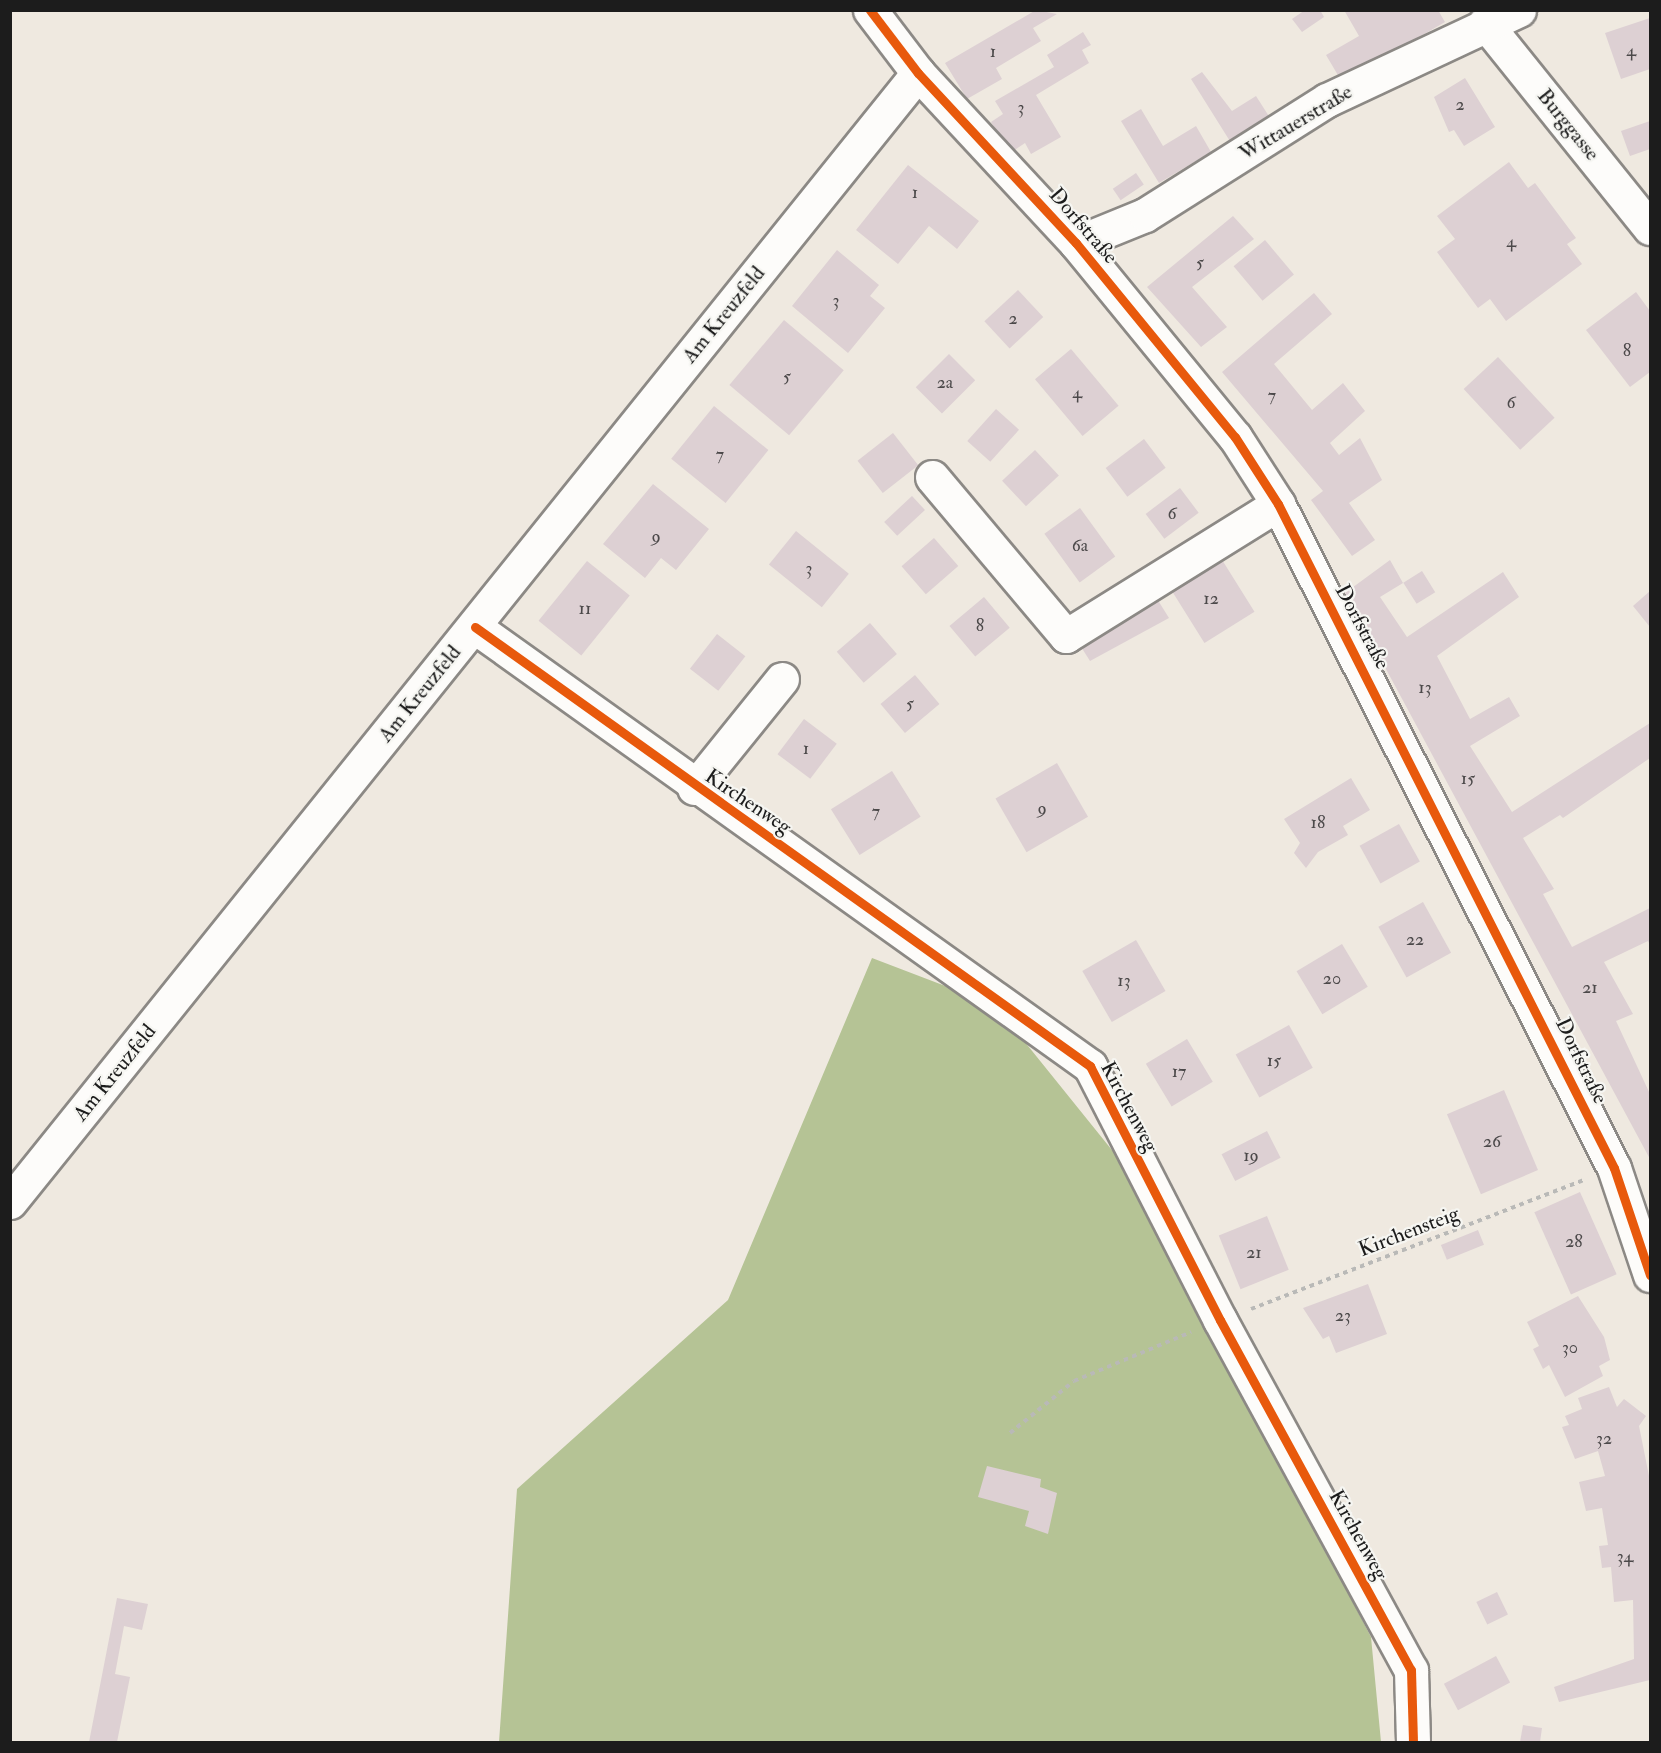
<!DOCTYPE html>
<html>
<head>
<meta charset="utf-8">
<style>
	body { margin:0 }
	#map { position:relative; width:1661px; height:1753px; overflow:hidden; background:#efe9e0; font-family:"IM FELL Double Pica",serif }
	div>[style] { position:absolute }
	.forest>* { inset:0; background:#b5c395 }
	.building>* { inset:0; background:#ddd0d3; transform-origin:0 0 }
	.path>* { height:4px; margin-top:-2px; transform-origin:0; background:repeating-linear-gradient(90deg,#b9b9b7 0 4.5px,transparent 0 9px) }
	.roads { filter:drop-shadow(2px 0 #8c8985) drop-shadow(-2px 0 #8c8985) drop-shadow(0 2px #8c8985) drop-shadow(0 -2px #8c8985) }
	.minor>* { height:33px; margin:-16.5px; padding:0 16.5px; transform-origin:16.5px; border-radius:16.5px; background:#fdfcfa }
	.cycleway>* { height:9px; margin:-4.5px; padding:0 4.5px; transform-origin:4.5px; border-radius:4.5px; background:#e8590c }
	span { translate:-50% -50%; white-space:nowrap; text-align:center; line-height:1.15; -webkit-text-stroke:4.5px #f6f6f2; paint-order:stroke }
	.number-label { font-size:18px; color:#4c494a }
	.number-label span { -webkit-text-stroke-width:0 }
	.street-label { font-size:21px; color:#1c1c1c }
	.frame { position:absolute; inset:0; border:12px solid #1c1c1c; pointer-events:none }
</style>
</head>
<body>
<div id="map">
	<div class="forest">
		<div style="clip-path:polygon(872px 958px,995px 1005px,1128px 1170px,1371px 1637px,1381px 1742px,499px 1742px,517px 1489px,728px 1300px)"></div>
	</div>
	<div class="building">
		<div style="clip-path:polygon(1036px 10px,1057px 14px,1033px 28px,1041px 41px,996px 68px,1002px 79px,967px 99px,945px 63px)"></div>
		<div style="clip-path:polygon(1305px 10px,1320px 10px,1324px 17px,1302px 32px,1292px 19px)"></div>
		<div style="clip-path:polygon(1344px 10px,1438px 10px,1445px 22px,1342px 82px,1326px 55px,1359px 36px)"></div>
		<div style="clip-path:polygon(1650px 18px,1650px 69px,1621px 79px,1605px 33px)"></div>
		<div style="clip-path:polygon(1083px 32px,1091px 45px,1082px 50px,1089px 63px,1036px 95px,1061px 137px,1031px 154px,1025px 143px,1010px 153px,991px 122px,1003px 114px,995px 101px,1054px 67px,1047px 55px)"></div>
		<div style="clip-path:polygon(1202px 72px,1232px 111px,1256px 96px,1272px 121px,1233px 146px,1191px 79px)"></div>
		<div style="clip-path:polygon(1465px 78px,1495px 127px,1464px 146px,1454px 130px,1449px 132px,1434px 97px)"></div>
		<div style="clip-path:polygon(1141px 109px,1163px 146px,1196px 126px,1211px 152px,1159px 183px,1121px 121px)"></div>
		<div style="clip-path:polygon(1650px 121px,1650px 149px,1630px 156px,1621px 131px)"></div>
		<div style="clip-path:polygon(1509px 162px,1528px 188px,1535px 183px,1576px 238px,1567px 244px,1582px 264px,1506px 321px,1490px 299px,1478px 308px,1437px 252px,1455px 239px,1437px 216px)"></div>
		<div style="clip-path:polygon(908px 165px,979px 221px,957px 249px,929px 226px,898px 264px,856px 230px)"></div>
		<div style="left:1136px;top:173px;width:14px;height:28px;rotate:56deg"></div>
		<div style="clip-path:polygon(1233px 216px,1254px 239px,1192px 287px,1227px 327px,1201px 347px,1147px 287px)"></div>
		<div style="left:1265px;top:240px;width:45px;height:41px;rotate:50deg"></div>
		<div style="clip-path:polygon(837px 250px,879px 285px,870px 296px,885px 308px,848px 353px,792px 306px)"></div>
		<div style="left:1018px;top:290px;width:37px;height:46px;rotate:47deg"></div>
		<div style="clip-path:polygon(1636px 292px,1650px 311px,1650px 372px,1630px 387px,1586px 330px)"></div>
		<div style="clip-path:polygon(1314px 293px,1332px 314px,1274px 364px,1312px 410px,1343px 383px,1365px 411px,1330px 443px,1339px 455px,1360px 438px,1382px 480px,1349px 503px,1375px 540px,1352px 556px,1311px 500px,1323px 491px,1222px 372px)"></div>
		<div style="left:784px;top:320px;width:78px;height:85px;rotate:40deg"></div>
		<div style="left:1071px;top:349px;width:74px;height:47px;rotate:50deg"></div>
		<div style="left:949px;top:354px;width:37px;height:47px;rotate:45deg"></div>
		<div style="left:1498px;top:357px;width:83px;height:47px;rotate:47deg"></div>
		<div style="left:714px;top:406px;width:70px;height:68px;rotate:39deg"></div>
		<div style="left:996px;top:409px;width:31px;height:43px;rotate:42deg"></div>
		<div style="left:893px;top:433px;width:41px;height:45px;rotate:52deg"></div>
		<div style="left:1144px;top:439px;width:36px;height:48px;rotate:53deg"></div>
		<div style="left:1035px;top:450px;width:35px;height:45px;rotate:47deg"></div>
		<div style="clip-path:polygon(653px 484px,709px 529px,676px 570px,661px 558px,645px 578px,603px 544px)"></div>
		<div style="left:1180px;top:488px;width:31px;height:43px;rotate:53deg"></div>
		<div style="left:912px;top:496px;width:19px;height:38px;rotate:47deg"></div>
		<div style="left:1080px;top:508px;width:60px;height:44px;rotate:54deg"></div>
		<div style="left:796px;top:531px;width:68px;height:43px;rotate:39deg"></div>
		<div style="left:934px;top:538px;width:37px;height:43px;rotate:49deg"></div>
		<div style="left:1219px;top:555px;width:67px;height:59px;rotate:58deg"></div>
		<div style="clip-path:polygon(1390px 560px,1403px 583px,1380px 597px,1407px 637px,1503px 572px,1519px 597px,1437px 656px,1470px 719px,1509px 697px,1520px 716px,1470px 746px,1512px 812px,1650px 723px,1650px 758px,1563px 818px,1560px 815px,1523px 838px,1554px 889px,1543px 894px,1572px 947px,1650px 908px,1650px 945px,1648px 941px,1604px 962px,1633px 1014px,1616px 1021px,1650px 1094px,1650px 1159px,1345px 593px)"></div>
		<div style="left:587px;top:561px;width:55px;height:77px;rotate:39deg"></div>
		<div style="left:1422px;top:571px;width:25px;height:22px;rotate:58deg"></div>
		<div style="clip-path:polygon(1650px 591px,1650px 627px,1633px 606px)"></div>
		<div style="clip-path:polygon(1154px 594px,1169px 618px,1090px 661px,1078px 642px)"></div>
		<div style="left:984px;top:597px;width:40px;height:45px;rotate:50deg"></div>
		<div style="left:870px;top:623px;width:41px;height:44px;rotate:49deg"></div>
		<div style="left:717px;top:634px;width:36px;height:44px;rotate:38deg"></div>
		<div style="left:915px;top:675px;width:38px;height:45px;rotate:50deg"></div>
		<div style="left:804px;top:719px;width:41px;height:44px;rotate:37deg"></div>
		<div style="left:1057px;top:763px;width:62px;height:71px;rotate:60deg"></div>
		<div style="left:892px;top:771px;width:54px;height:72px;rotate:58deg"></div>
		<div style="clip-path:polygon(1351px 778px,1370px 810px,1343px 826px,1348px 835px,1318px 852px,1306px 868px,1294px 853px,1300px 843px,1284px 819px)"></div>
		<div style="left:1399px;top:824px;width:43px;height:45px;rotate:61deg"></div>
		<div style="left:1423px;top:902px;width:58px;height:51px;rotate:61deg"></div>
		<div style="left:1136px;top:940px;width:59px;height:62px;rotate:60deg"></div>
		<div style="left:1342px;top:944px;width:50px;height:53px;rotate:59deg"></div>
		<div style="left:1289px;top:1025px;width:49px;height:61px;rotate:61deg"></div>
		<div style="left:1187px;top:1039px;width:50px;height:48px;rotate:59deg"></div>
		<div style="left:1504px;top:1090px;width:87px;height:62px;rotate:67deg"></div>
		<div style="left:1267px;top:1131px;width:30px;height:51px;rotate:63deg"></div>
		<div style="left:1580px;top:1192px;width:90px;height:50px;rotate:66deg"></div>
		<div style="left:1267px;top:1216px;width:58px;height:52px;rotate:68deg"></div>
		<div style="left:1478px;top:1230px;width:16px;height:40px;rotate:68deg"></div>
		<div style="clip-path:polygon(1368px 1284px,1387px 1334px,1336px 1353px,1329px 1336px,1323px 1339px,1303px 1308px)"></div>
		<div style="clip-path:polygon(1578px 1296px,1604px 1337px,1610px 1360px,1599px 1366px,1603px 1376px,1565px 1397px,1549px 1365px,1543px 1369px,1533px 1349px,1539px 1346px,1527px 1322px)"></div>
		<div style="clip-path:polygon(1609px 1387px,1617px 1407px,1624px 1399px,1646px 1416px,1639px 1426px,1650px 1481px,1650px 1680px,1559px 1702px,1554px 1687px,1634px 1659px,1633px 1600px,1614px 1602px,1611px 1567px,1602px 1568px,1599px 1546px,1608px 1545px,1602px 1508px,1586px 1511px,1579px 1482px,1605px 1476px,1598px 1451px,1575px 1459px,1562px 1427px,1569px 1425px,1565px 1416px,1582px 1409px,1578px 1398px)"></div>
		<div style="clip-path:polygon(987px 1466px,1041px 1479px,1040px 1487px,1057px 1493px,1048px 1534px,1025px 1526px,1029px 1511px,978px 1497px)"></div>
		<div style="left:1497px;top:1592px;width:25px;height:23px;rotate:64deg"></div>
		<div style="clip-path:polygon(117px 1598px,148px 1604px,142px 1630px,124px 1626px,115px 1674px,130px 1677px,117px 1742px,89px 1742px)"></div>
		<div style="left:1496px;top:1656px;width:30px;height:59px;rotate:62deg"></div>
		<div style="clip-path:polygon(1523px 1725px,1542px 1728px,1540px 1742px,1520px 1742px)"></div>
	</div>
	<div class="path">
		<div style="left:1251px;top:1309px;width:356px;rotate:-21.2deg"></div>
		<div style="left:1010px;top:1433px;width:82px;rotate:-39.1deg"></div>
		<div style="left:1074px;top:1381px;width:127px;rotate:-22.7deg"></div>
	</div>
	<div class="roads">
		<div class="minor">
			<div style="left:870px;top:10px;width:79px;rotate:52.7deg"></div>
			<div style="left:918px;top:73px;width:232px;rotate:47.1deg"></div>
			<div style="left:1076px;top:243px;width:251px;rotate:50.7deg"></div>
			<div style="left:1235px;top:437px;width:80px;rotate:57.3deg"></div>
			<div style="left:1278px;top:504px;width:744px;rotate:63.16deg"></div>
			<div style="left:1614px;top:1168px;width:113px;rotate:71.4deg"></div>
			<div style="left:1485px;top:23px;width:263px;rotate:51.2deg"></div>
			<div style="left:1076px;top:243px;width:74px;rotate:-22.1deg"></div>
			<div style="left:1145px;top:215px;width:215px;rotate:-32.3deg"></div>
			<div style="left:1327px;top:100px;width:212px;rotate:-25.1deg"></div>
			<div style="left:932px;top:477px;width:208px;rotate:49.9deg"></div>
			<div style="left:1066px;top:636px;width:250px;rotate:-31.9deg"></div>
			<div style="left:475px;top:627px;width:756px;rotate:35.52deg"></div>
			<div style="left:1090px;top:1066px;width:285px;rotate:62.9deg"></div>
			<div style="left:1220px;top:1320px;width:399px;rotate:61.4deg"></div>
			<div style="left:1411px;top:1670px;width:72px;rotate:88.4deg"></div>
			<div style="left:694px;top:788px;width:140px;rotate:-51.1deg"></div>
			<div style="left:10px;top:1202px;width:1449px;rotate:-51.19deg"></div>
		</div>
	</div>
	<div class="cycleway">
		<div style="left:870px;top:10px;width:79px;rotate:52.7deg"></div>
		<div style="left:918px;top:73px;width:232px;rotate:47.1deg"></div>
		<div style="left:1076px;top:243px;width:251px;rotate:50.7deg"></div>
		<div style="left:1235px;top:437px;width:80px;rotate:57.3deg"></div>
		<div style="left:1278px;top:504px;width:744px;rotate:63.16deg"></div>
		<div style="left:1614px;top:1168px;width:113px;rotate:71.4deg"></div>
		<div style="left:475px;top:627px;width:756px;rotate:35.52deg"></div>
		<div style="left:1090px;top:1066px;width:285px;rotate:62.9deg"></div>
		<div style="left:1220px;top:1320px;width:399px;rotate:61.4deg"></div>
		<div style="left:1411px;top:1670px;width:72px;rotate:88.4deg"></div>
	</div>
	<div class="number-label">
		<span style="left:1631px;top:51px">4</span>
		<span style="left:993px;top:52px">1</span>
		<span style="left:1460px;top:105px">2</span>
		<span style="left:1021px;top:108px">3</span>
		<span style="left:915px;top:193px">1</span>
		<span style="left:1511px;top:242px">4</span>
		<span style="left:1200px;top:263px">5</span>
		<span style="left:836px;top:301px">3</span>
		<span style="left:1013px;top:319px">2</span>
		<span style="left:1627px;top:351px">8</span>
		<span style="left:787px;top:377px">5</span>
		<span style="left:945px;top:383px">2a</span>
		<span style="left:1077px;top:393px">4</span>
		<span style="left:1272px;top:396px">7</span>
		<span style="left:1511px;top:403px">6</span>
		<span style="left:720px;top:455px">7</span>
		<span style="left:1172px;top:514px">6</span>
		<span style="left:656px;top:537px">9</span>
		<span style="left:1080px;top:546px">6a</span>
		<span style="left:809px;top:569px">3</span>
		<span style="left:1211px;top:599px">12</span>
		<span style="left:585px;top:609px">11</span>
		<span style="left:980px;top:626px">8</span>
		<span style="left:1425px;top:688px">13</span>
		<span style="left:910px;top:704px">5</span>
		<span style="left:806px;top:749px">1</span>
		<span style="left:1468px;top:779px">15</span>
		<span style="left:1042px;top:809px">9</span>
		<span style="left:876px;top:812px">7</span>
		<span style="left:1318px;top:823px">18</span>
		<span style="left:1415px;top:940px">22</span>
		<span style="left:1332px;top:979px">20</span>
		<span style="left:1124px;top:981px">13</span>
		<span style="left:1590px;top:988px">21</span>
		<span style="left:1274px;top:1061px">15</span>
		<span style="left:1179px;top:1072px">17</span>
		<span style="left:1492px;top:1142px">26</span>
		<span style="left:1251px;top:1156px">19</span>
		<span style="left:1574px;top:1242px">28</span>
		<span style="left:1254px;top:1253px">21</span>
		<span style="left:1343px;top:1316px">23</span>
		<span style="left:1570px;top:1348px">30</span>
		<span style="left:1604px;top:1439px">32</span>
		<span style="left:1625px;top:1557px">34</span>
	</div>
	<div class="street-label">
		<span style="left:1296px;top:123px;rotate:-31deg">Wittauerstraße</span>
		<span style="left:1568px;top:125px;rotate:51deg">Burggasse</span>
		<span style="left:1083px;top:226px;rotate:49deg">Dorfstraße</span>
		<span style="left:724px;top:315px;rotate:-51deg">Am Kreuzfeld</span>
		<span style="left:1362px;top:627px;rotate:62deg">Dorfstraße</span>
		<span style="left:420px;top:694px;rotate:-51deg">Am Kreuzfeld</span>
		<span style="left:748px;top:802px;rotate:34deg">Kirchenweg</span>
		<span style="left:1581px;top:1061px;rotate:64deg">Dorfstraße</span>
		<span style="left:115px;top:1073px;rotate:-51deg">Am Kreuzfeld</span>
		<span style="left:1129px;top:1107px;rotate:62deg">Kirchenweg</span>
		<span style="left:1409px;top:1232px;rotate:-21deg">Kirchensteig</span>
		<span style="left:1358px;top:1535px;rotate:61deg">Kirchenweg</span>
	</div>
	<div class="frame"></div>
</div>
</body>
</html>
